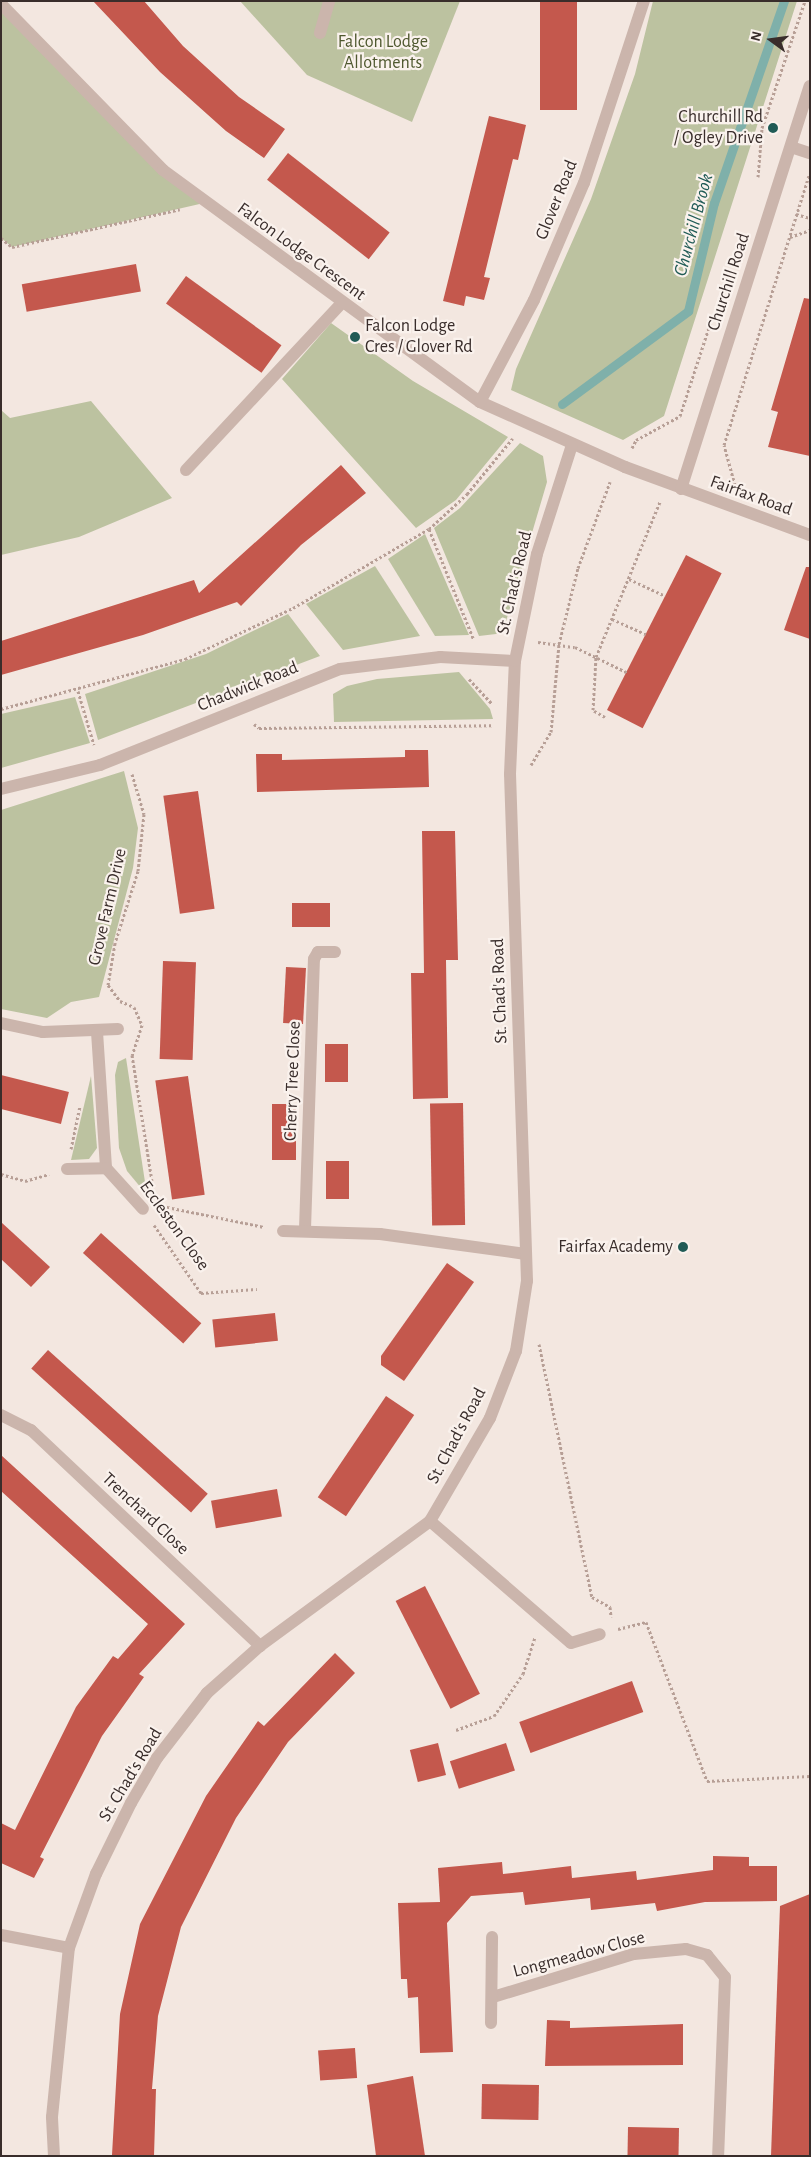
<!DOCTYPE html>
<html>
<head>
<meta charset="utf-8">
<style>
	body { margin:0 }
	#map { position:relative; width:811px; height:2157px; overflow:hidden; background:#f3e7e0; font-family:"Alegreya Sans",sans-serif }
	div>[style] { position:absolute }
	.green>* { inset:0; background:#bcc2a0 }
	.stream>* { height:9px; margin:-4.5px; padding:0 4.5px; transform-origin:4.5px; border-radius:4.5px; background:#7fb0aa }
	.building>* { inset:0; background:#c4584d; transform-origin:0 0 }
	.path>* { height:3px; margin-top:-1.5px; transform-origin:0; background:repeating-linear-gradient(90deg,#b79f96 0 2.5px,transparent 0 5px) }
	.service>* { height:12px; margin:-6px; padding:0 6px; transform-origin:6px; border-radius:6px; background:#cbb5ac }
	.minor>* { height:12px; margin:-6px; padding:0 6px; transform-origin:6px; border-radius:6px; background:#cbb5ac }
	.dots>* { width:14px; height:14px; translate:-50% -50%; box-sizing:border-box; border:2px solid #faf2ed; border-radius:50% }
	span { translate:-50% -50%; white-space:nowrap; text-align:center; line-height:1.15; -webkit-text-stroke:4.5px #faf2ed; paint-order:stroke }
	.park-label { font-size:18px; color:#4f582f }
	.poi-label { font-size:18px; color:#392d2b }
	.right { translate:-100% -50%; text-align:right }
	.left { translate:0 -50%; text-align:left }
	.street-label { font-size:18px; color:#392d2b }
	.water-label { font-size:19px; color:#205b56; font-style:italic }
	.frame { position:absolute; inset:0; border:2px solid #392d2b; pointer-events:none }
	.north { position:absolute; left:746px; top:15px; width:50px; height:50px; -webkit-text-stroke:4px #faf2ed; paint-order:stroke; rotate:284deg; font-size:14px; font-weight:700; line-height:20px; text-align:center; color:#392d2b }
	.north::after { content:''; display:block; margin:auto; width:18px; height:22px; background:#392d2b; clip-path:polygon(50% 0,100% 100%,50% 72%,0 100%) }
</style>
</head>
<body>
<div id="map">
	<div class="green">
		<div style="clip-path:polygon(240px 1px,460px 1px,412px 122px,307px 75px)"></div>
		<div style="clip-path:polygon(653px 1px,797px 1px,664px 416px,623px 440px,511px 390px,516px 369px,591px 199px,635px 74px)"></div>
		<div style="clip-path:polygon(1px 4px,204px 203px,12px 247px,1px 238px)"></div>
		<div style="clip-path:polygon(331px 323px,413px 381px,508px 437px,456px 500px,416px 528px,282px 379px)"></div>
		<div style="clip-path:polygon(91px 401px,172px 498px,79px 537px,1px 555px,1px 410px,10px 418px)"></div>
		<div style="clip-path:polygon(520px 443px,543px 456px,547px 482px,504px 628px,496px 634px,479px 636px,434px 528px,460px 508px)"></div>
		<div style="clip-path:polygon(425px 534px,469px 635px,435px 636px,388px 559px)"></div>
		<div style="clip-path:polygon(375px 566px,420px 636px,343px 650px,306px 604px)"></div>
		<div style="clip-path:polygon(288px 614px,320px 656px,98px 740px,85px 694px,206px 654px)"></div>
		<div style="clip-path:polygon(459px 672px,490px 709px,493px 719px,334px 722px,333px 694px,347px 686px,377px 679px)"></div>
		<div style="clip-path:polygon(75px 697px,90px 743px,1px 768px,1px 714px)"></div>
		<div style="clip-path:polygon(124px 771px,138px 828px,133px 868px,99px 997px,71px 1002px,47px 1018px,1px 1009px,1px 810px)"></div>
		<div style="clip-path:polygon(126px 1058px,147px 1195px,127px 1171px,119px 1148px,115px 1075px,118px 1062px)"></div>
		<div style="clip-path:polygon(91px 1076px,97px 1148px,89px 1159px,71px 1160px)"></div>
	</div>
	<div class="stream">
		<div style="left:562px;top:404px;width:157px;rotate:-36.4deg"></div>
		<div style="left:688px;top:311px;width:111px;rotate:-76.5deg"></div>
		<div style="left:714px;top:203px;width:214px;rotate:-70.9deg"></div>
	</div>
	<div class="building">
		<div style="clip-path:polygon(93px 1px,144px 1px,183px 46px,239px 97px,285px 129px,264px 158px,226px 131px,160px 72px)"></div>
		<div style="left:540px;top:1px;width:37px;height:109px"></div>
		<div style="clip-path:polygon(489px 116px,526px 125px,518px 160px,513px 159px,484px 277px,490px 278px,484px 300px,466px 296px,464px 306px,443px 301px)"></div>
		<div style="left:288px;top:153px;width:129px;height:34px;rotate:38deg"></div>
		<div style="left:136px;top:264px;width:28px;height:116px;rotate:80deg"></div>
		<div style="left:186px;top:276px;width:118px;height:34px;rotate:36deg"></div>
		<div style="clip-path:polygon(804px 298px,810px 299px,810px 456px,768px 447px,778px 412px,771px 410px)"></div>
		<div style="clip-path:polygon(341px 465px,366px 493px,301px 545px,241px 606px,237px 602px,143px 635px,1px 675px,1px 641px,194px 580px,199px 593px)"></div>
		<div style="left:686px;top:555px;width:40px;height:174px;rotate:27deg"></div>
		<div style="clip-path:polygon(806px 567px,810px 567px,810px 639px,784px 630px)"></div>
		<div style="clip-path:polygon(405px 750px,428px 750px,429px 787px,257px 792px,256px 754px,282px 754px,282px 760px,405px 757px)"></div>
		<div style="left:198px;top:791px;width:119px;height:35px;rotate:82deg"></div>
		<div style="clip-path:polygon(422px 831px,455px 831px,458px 960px,446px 960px,448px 1098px,413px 1099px,411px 973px,424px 973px)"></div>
		<div style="left:292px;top:903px;width:38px;height:24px"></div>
		<div style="left:163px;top:961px;width:33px;height:98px;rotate:2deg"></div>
		<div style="left:286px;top:967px;width:20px;height:56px;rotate:3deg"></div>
		<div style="left:325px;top:1044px;width:23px;height:38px"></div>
		<div style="left:1px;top:1075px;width:70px;height:33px;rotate:14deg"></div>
		<div style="left:188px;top:1076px;width:120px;height:33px;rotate:82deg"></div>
		<div style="left:463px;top:1103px;width:122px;height:33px;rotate:89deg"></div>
		<div style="left:272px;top:1104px;width:24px;height:56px"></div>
		<div style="left:326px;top:1161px;width:23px;height:38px"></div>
		<div style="clip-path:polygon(1px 1222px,50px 1267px,31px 1287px,1px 1259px)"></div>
		<div style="left:101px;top:1233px;width:135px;height:27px;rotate:42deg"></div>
		<div style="clip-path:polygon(447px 1263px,474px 1282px,404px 1381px,381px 1365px,381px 1356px)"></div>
		<div style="left:275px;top:1313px;width:28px;height:63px;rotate:84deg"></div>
		<div style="left:48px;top:1350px;width:215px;height:25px;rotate:42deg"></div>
		<div style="left:386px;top:1396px;width:34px;height:122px;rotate:34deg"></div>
		<div style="clip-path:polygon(1px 1455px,185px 1624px,139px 1674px,144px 1677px,102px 1736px,40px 1857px,44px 1859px,34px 1878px,1px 1863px,1px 1823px,15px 1830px,76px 1707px,113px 1656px,118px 1659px,148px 1624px,1px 1491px)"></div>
		<div style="left:277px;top:1489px;width:28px;height:67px;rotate:80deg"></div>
		<div style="left:425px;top:1586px;width:121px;height:33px;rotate:63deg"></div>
		<div style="clip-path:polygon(335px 1653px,355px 1673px,288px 1742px,236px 1818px,181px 1927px,158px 2016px,152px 2089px,156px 2089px,154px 2156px,112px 2155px,120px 2014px,140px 1924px,206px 1796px,258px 1721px,264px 1726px)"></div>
		<div style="left:632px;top:1681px;width:33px;height:120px;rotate:70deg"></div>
		<div style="left:438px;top:1743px;width:33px;height:29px;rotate:76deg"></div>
		<div style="left:506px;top:1743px;width:29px;height:59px;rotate:72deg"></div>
		<div style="clip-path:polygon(713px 1856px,749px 1857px,749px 1866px,777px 1866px,777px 1901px,705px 1902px,657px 1911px,655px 1903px,591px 1910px,590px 1898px,525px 1905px,523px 1892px,471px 1896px,447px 1923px,453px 2052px,420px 2053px,418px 1997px,408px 1998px,407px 1979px,401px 1979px,398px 1903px,440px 1902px,438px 1868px,502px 1862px,503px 1874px,571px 1866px,572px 1878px,636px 1871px,637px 1880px,713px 1870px)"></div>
		<div style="clip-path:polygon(810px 1894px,810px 2156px,771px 2156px,780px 1906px)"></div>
		<div style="clip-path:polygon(547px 2020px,570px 2021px,570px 2028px,683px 2024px,683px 2065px,545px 2066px)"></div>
		<div style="left:355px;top:2048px;width:30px;height:37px;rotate:86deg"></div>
		<div style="clip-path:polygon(413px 2076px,425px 2156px,376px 2156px,367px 2085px)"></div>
		<div style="left:482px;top:2084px;width:57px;height:35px;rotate:1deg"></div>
		<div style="left:628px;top:2127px;width:51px;height:29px;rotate:1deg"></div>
	</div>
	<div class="path">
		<div style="left:758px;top:177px;width:49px;rotate:-85.3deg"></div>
		<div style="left:762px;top:128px;width:134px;rotate:-71.3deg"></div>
		<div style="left:796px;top:214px;width:15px;rotate:16deg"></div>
		<div style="left:790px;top:237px;width:21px;rotate:-19deg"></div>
		<div style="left:1px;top:238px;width:14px;rotate:39deg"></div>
		<div style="left:12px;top:247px;width:172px;rotate:-12.7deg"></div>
		<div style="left:632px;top:448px;width:9px;rotate:-63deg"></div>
		<div style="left:636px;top:440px;width:50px;rotate:-28.6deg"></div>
		<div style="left:680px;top:416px;width:100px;rotate:-71.9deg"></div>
		<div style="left:735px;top:485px;width:41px;rotate:-105.4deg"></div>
		<div style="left:724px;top:445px;width:285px;rotate:-72.5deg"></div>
		<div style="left:429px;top:529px;width:118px;rotate:68deg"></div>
		<div style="left:629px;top:579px;width:40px;rotate:25deg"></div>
		<div style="left:612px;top:619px;width:37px;rotate:24deg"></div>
		<div style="left:538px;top:642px;width:37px;rotate:8deg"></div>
		<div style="left:575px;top:647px;width:59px;rotate:26.1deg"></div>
		<div style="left:469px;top:679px;width:34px;rotate:47deg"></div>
		<div style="left:78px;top:691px;width:56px;rotate:73.5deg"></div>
		<div style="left:1px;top:709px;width:191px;rotate:-15.2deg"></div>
		<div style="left:185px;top:659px;width:119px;rotate:-25.3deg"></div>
		<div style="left:293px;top:608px;width:157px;rotate:-30.2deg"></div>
		<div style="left:429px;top:529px;width:52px;rotate:-42.6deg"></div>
		<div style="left:467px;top:494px;width:72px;rotate:-50.6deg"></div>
		<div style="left:605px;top:717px;width:14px;rotate:-150deg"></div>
		<div style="left:593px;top:710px;width:53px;rotate:-86.8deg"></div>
		<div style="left:596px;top:657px;width:168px;rotate:-67.6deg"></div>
		<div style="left:254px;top:724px;width:6px;rotate:39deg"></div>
		<div style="left:259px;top:728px;width:233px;rotate:-0.7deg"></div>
		<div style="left:531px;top:765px;width:39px;rotate:-59deg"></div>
		<div style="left:551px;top:732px;width:88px;rotate:-84.8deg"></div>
		<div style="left:559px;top:644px;width:78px;rotate:-76deg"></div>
		<div style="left:578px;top:568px;width:92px;rotate:-69.6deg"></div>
		<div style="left:132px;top:774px;width:42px;rotate:73.3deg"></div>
		<div style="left:144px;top:814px;width:57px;rotate:96deg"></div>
		<div style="left:138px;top:871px;width:76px;rotate:107.7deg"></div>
		<div style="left:115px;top:943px;width:43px;rotate:99.5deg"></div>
		<div style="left:108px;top:985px;width:20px;rotate:53deg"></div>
		<div style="left:120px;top:1001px;width:15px;rotate:23deg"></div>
		<div style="left:134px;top:1007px;width:20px;rotate:66deg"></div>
		<div style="left:142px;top:1025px;width:32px;rotate:108deg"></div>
		<div style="left:132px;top:1055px;width:135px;rotate:81deg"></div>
		<div style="left:71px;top:1149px;width:44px;rotate:-78.2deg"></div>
		<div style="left:1px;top:1174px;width:25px;rotate:16deg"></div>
		<div style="left:25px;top:1181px;width:25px;rotate:-16deg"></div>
		<div style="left:162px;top:1206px;width:104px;rotate:11.6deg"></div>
		<div style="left:154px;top:1225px;width:83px;rotate:55.3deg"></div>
		<div style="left:201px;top:1293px;width:56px;rotate:-4.1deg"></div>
		<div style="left:539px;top:1344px;width:258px;rotate:78.2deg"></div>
		<div style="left:592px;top:1597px;width:21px;rotate:29deg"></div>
		<div style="left:610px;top:1607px;width:10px;rotate:84deg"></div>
		<div style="left:618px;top:1629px;width:29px;rotate:-14deg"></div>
		<div style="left:646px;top:1622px;width:170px;rotate:69deg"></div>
		<div style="left:707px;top:1781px;width:103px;rotate:-2.8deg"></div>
		<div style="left:456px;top:1730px;width:40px;rotate:-20.2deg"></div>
		<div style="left:494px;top:1716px;width:51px;rotate:-55.4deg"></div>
		<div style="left:523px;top:1674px;width:38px;rotate:-72deg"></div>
	</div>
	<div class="service">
		<div style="left:320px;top:33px;width:33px;rotate:-74deg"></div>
		<div style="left:186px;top:470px;width:227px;rotate:-47deg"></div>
	</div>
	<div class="minor">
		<div style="left:1px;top:4px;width:232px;rotate:45.7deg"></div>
		<div style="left:163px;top:170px;width:393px;rotate:36.2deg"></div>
		<div style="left:480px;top:402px;width:159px;rotate:24.1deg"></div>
		<div style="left:625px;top:467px;width:197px;rotate:20.2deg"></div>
		<div style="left:791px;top:147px;width:20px;rotate:18deg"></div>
		<div style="left:480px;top:402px;width:115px;rotate:-62.1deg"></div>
		<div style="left:534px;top:300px;width:127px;rotate:-66.9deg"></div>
		<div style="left:584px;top:183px;width:192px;rotate:-71.8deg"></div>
		<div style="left:681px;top:489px;width:423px;rotate:-72.3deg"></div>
		<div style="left:1px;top:789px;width:102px;rotate:-13.6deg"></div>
		<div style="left:100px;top:765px;width:258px;rotate:-21.8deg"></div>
		<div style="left:340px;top:669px;width:101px;rotate:-6.8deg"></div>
		<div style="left:440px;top:657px;width:75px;rotate:3.1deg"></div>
		<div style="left:1px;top:1023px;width:43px;rotate:12.1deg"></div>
		<div style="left:43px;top:1032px;width:75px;rotate:-2.3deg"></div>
		<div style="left:97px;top:1032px;width:136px;rotate:86.2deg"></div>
		<div style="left:67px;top:1169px;width:39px;rotate:-1deg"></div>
		<div style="left:106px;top:1168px;width:55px;rotate:47.9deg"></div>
		<div style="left:305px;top:1229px;width:270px;rotate:-88.1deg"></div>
		<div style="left:314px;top:959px;width:8px;rotate:-60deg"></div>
		<div style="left:318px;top:952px;width:17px"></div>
		<div style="left:283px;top:1231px;width:97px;rotate:1.8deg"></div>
		<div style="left:380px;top:1234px;width:147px;rotate:7.8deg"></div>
		<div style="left:1px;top:1415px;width:34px;rotate:27deg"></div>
		<div style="left:31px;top:1430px;width:315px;rotate:43.3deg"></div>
		<div style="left:430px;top:1521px;width:186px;rotate:40.9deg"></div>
		<div style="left:571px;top:1643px;width:30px;rotate:-17deg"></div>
		<div style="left:1px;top:1935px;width:69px;rotate:10.8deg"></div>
		<div style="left:493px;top:1997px;width:147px;rotate:-17deg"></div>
		<div style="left:634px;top:1954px;width:52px;rotate:-5.5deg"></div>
		<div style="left:686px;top:1949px;width:22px;rotate:16deg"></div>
		<div style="left:707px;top:1955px;width:28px;rotate:51deg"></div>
		<div style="left:725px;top:1977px;width:179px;rotate:92.2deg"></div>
		<div style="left:491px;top:2023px;width:86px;rotate:-89.3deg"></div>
		<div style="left:54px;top:2156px;width:39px;rotate:-93deg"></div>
		<div style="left:52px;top:2117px;width:170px;rotate:-84.3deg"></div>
		<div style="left:69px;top:1948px;width:79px;rotate:-70deg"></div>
		<div style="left:96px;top:1874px;width:79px;rotate:-63.8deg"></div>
		<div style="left:131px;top:1803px;width:52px;rotate:-60deg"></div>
		<div style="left:157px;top:1758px;width:82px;rotate:-52.4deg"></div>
		<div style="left:207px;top:1693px;width:71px;rotate:-41.6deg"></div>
		<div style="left:260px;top:1646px;width:211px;rotate:-36.3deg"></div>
		<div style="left:430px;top:1521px;width:119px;rotate:-59.8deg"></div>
		<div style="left:490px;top:1418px;width:72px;rotate:-68.8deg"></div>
		<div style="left:516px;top:1351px;width:71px;rotate:-81.1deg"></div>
		<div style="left:527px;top:1281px;width:507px;rotate:-91.92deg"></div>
		<div style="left:510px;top:774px;width:113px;rotate:-87.5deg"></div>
		<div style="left:515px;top:661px;width:109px;rotate:-78.4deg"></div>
		<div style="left:537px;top:554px;width:114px;rotate:-72.2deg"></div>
	</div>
	<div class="dots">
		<div style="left:773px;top:128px;background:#205b56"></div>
		<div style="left:355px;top:337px;background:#205b56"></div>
		<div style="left:683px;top:1247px;background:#205b56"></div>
	</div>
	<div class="park-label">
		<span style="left:383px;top:53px">Falcon Lodge<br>Allotments</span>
	</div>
	<div class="poi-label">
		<span class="right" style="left:763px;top:128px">Churchill Rd<br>/ Ogley Drive</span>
		<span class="left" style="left:365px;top:337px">Falcon Lodge<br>Cres / Glover Rd</span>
		<span class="right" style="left:673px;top:1247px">Fairfax Academy</span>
	</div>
	<div class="street-label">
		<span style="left:557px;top:200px;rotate:-68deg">Glover Road</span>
		<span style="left:301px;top:252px;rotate:36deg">Falcon Lodge Crescent</span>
		<span style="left:729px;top:282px;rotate:-72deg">Churchill Road</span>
		<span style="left:751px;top:496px;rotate:20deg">Fairfax Road</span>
		<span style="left:515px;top:583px;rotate:-77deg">St. Chad's Road</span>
		<span style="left:248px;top:687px;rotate:-22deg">Chadwick Road</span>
		<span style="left:108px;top:907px;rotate:-77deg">Grove Farm Drive</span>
		<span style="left:500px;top:991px;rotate:-92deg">St. Chad's Road</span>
		<span style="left:293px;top:1081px;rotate:-88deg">Cherry Tree Close</span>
		<span style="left:174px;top:1226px;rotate:54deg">Eccleston Close</span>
		<span style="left:457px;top:1436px;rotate:-62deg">St. Chad's Road</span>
		<span style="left:145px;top:1514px;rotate:43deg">Trenchard Close</span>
		<span style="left:131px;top:1775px;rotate:-59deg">St. Chad's Road</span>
		<span style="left:579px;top:1955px;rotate:-15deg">Longmeadow Close</span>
	</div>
	<div class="water-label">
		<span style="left:694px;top:225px;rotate:-75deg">Churchill Brook</span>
	</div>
	<div class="frame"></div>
	<div class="north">N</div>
</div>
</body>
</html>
